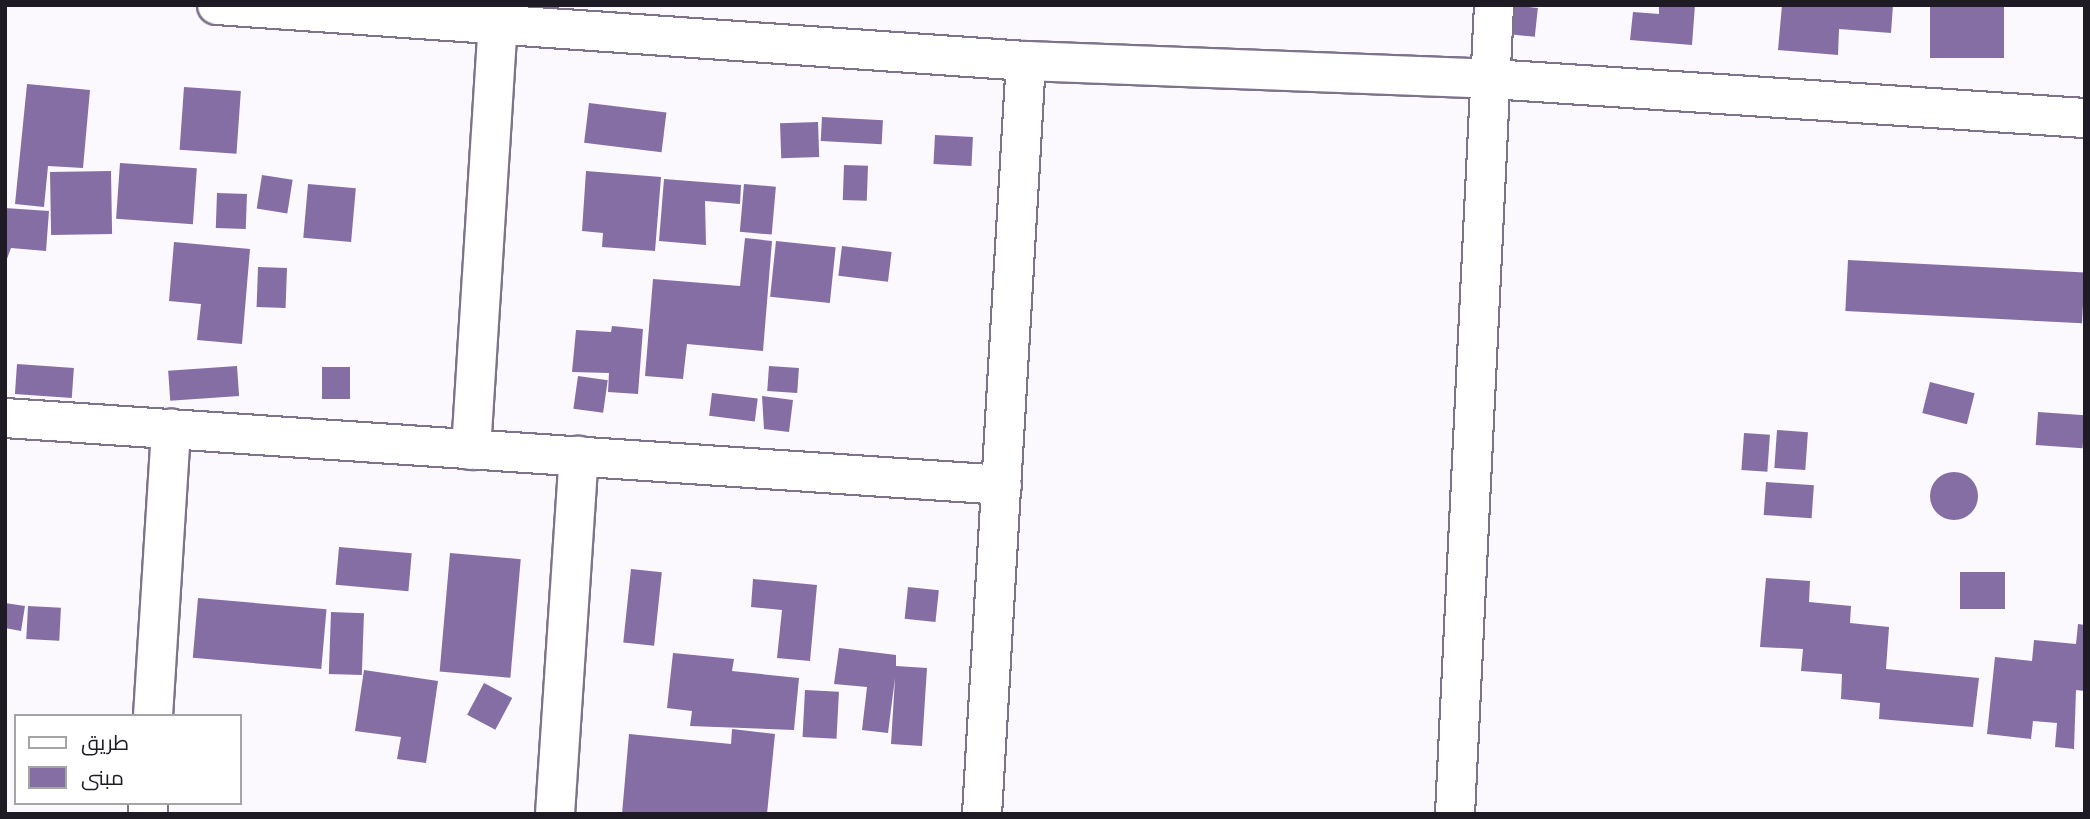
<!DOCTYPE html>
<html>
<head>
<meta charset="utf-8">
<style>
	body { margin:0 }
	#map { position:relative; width:2090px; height:819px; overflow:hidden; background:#fbf9fe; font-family:"Titillium Web",Cairo,sans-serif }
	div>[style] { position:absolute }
	.building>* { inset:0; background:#856ea3; transform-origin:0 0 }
	.round { border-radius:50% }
	.roads { filter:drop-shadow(2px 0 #7d738b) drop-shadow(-2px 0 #7d738b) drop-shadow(0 2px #7d738b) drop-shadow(0 -2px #7d738b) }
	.minor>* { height:38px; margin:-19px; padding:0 19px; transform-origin:19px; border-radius:19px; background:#fff }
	span { translate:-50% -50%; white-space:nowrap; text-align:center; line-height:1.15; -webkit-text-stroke:7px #fff; paint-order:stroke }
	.frame { position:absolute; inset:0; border:7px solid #1f1b24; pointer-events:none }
	.legend { position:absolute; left:14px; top:714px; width:228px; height:91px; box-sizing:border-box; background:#fff; border:2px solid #a5a4a7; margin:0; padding:9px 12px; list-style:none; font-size:21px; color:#1f1b24 }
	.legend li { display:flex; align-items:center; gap:14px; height:35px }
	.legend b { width:35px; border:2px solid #a5a4a7 }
</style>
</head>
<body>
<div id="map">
	<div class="building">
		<div style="left:1509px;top:5px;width:29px;height:29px;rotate:6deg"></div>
		<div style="clip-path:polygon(1659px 5px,1695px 5px,1692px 45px,1630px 40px,1633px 12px,1659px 14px)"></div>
		<div style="clip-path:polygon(1782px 5px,1893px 5px,1891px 33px,1839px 29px,1838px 55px,1778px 50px)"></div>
		<div style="left:1930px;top:5px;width:74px;height:53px"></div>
		<div style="clip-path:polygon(27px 84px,90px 90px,83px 168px,48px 166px,44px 207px,15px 204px)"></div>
		<div style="left:184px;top:87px;width:57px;height:63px;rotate:4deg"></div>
		<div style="left:589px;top:103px;width:78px;height:40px;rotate:7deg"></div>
		<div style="left:822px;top:117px;width:61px;height:24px;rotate:3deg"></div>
		<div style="left:818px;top:122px;width:35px;height:38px;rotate:88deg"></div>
		<div style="left:935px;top:135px;width:38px;height:29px;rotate:3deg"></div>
		<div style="left:120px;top:163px;width:77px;height:56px;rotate:4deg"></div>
		<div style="left:844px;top:165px;width:24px;height:35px;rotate:2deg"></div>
		<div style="left:111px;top:171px;width:63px;height:61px;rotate:89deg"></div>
		<div style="clip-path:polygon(586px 171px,661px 177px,655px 251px,602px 247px,603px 233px,582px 231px)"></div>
		<div style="left:262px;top:175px;width:31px;height:34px;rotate:9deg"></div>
		<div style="clip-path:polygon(664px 179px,741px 185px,740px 204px,705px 201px,706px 245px,659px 241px)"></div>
		<div style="left:308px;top:184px;width:48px;height:54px;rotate:5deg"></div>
		<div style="left:744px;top:184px;width:32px;height:48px;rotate:5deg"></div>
		<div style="left:217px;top:193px;width:30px;height:35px;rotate:2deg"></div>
		<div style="clip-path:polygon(5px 208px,49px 211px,46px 251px,11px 248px,5px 264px)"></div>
		<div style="clip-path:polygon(745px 238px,772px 241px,763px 351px,687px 344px,683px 379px,645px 376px,653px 279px,740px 286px)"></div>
		<div style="left:776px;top:241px;width:60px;height:56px;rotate:6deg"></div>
		<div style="clip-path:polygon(174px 242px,250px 249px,242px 344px,197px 340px,201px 304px,169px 301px)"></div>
		<div style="left:842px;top:246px;width:50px;height:30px;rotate:7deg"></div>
		<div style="left:1848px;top:260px;width:237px;height:51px;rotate:3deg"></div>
		<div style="left:258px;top:267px;width:29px;height:40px;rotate:2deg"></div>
		<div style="clip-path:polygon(612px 326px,643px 329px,638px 394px,608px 392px,609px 373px,572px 372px,576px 330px,611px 332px)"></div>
		<div style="left:17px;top:364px;width:57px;height:30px;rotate:4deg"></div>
		<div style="left:237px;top:366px;width:30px;height:69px;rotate:86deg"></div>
		<div style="left:769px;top:366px;width:30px;height:25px;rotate:4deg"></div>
		<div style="left:322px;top:367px;width:28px;height:32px"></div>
		<div style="left:578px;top:376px;width:30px;height:33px;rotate:8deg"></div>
		<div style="left:1930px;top:382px;width:46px;height:32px;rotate:14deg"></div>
		<div style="left:712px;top:393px;width:46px;height:23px;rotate:7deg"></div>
		<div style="clip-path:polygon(762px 396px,793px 400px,789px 432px,764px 429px)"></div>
		<div style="left:2038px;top:412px;width:47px;height:33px;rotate:4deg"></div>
		<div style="left:1777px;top:430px;width:31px;height:38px;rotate:4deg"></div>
		<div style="left:1744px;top:433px;width:26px;height:37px;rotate:4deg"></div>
		<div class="round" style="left:1930px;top:472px;width:48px;height:48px"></div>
		<div style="left:1766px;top:482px;width:48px;height:33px;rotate:4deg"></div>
		<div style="left:339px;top:547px;width:73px;height:38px;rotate:5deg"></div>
		<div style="left:450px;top:553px;width:71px;height:119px;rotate:5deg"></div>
		<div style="left:631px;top:569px;width:31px;height:74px;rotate:6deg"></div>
		<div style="left:1960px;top:572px;width:45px;height:37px"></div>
		<div style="clip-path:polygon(1766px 578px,1810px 581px,1809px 602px,1851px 606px,1850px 623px,1889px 627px,1886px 669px,1979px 678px,1973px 727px,1879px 719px,1880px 703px,1841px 699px,1842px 674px,1801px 671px,1803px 649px,1760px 647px)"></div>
		<div style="clip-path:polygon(753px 579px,817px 585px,810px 661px,777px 658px,782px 610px,751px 607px)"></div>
		<div style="left:908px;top:587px;width:31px;height:32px;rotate:6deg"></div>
		<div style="left:198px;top:598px;width:129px;height:60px;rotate:5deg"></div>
		<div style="clip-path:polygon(5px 603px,25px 606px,21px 631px,5px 628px)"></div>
		<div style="left:28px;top:606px;width:33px;height:33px;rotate:3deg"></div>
		<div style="left:331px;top:612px;width:33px;height:62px;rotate:2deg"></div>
		<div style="clip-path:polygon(2078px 624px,2085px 625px,2085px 691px,2076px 690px,2074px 749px,2055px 747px,2057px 723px,2033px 721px,2031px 739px,1987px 734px,1995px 657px,2032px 661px,2034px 640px,2076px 644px)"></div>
		<div style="clip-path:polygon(839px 648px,896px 655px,896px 666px,927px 668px,922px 746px,891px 744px,895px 678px,888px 733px,862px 730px,867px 687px,834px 684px)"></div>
		<div style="clip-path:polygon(673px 653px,734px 659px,732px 671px,799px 678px,794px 730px,690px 726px,692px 711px,667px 708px)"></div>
		<div style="clip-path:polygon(364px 670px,438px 681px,426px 763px,397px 759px,401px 737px,355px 731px)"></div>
		<div style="left:484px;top:683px;width:32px;height:36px;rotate:28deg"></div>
		<div style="left:805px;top:690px;width:34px;height:47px;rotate:3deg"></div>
		<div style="clip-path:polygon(732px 729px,775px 734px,767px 814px,622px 814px,629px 734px,731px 744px)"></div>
	</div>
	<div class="roads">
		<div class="minor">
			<div style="left:217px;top:5px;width:811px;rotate:3.96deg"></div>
			<div style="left:1026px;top:61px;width:465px;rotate:2.2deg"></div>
			<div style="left:1491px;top:79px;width:595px;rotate:3.76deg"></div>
			<div style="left:5px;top:418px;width:999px;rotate:3.84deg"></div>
			<div style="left:471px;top:450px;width:446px;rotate:-86.4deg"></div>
			<div style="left:153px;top:716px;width:288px;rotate:-86.4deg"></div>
			<div style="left:148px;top:814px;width:11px;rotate:-90deg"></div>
			<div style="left:555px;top:814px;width:359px;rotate:-86.2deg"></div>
			<div style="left:982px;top:814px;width:754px;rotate:-86.66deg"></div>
			<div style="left:1455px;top:814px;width:810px;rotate:-87.24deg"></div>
		</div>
	</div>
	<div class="frame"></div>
	<ul class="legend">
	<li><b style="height:9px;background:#fff"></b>طريق</li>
	<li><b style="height:19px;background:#856ea3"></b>مبنى</li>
	</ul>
</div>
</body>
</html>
